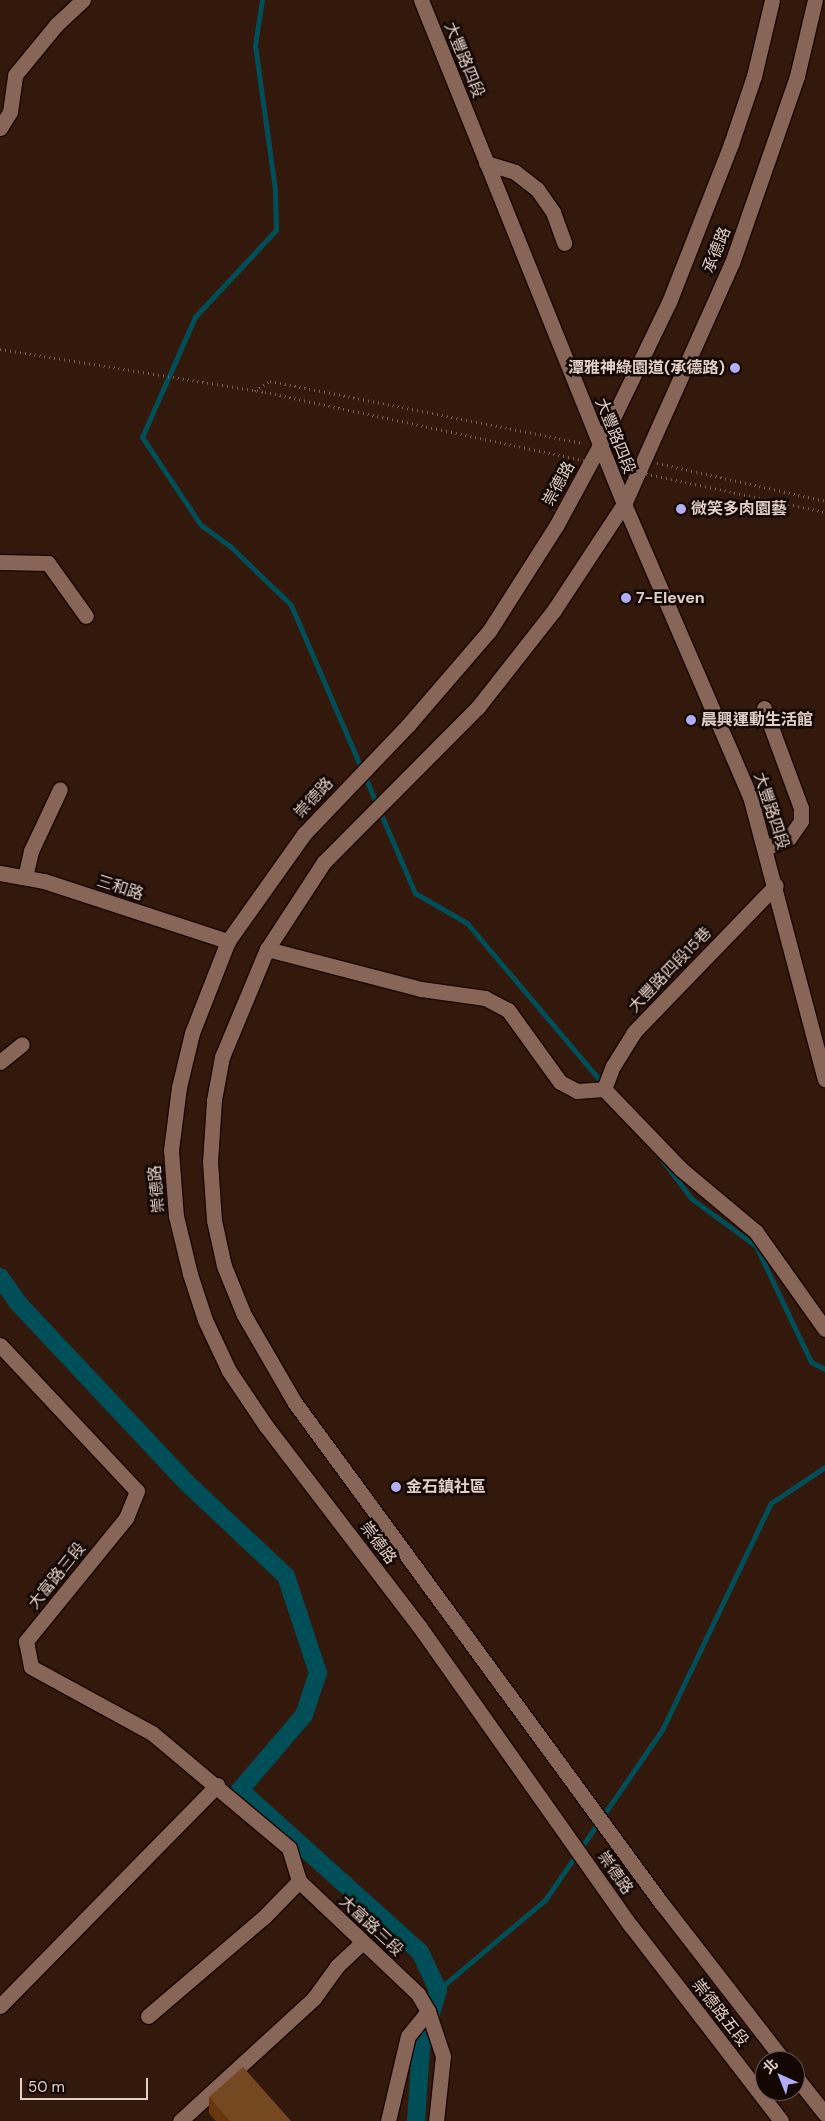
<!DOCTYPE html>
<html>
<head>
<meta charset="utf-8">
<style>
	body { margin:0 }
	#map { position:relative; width:825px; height:2121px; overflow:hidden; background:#33180c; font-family:"DM Sans","Noto Sans TC",sans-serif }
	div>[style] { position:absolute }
	.stream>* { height:5px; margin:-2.5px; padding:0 2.5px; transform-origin:2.5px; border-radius:2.5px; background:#004e58 }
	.canal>* { height:18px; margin:-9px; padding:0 9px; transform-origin:9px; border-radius:9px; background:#004e58 }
	.path>* { height:3px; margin-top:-1.5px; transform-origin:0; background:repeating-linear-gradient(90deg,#765e53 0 1px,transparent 0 5px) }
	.roads { filter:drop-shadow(1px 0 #190300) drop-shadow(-1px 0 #190300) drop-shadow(0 1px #190300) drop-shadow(0 -1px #190300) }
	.minor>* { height:15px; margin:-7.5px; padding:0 7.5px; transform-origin:7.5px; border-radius:7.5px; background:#876658 }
	.path-bridge>* { height:3px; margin-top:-1.5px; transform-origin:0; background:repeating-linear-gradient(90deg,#765e53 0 1px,transparent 0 5px) }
	.wall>* { inset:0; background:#69370f }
	.building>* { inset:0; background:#764822 }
	.dots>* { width:14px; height:14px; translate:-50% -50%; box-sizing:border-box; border:2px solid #120703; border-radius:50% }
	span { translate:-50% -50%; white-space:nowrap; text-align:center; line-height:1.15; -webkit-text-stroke:5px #120703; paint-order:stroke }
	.street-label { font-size:16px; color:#e1cec6 }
	.poi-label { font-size:16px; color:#e1cec6; font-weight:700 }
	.right { translate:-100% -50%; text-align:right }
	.left { translate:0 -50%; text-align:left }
	.north { position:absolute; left:755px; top:2051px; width:50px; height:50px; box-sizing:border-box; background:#120703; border:1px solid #655751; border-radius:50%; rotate:316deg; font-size:14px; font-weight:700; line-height:20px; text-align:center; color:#e1cec6 }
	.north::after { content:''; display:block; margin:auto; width:18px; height:22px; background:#b2adf9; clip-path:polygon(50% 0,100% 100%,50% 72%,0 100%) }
	.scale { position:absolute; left:20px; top:2078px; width:128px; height:22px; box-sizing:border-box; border:2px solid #e1cec6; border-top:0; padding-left:6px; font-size:15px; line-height:18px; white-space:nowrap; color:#e1cec6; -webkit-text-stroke:4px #120703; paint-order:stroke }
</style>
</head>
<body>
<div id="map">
	<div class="stream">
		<div style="left:262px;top:0;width:46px;rotate:98.8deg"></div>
		<div style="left:255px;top:45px;width:146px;rotate:82.1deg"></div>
		<div style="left:275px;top:190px;width:40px;rotate:88.6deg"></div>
		<div style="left:276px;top:230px;width:119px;rotate:133deg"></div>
		<div style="left:195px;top:317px;width:131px;rotate:113.8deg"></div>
		<div style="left:142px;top:437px;width:106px;rotate:56.2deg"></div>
		<div style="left:201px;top:525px;width:36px;rotate:36deg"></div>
		<div style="left:230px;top:546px;width:85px;rotate:44deg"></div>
		<div style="left:291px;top:605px;width:314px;rotate:66.7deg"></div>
		<div style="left:415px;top:893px;width:60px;rotate:30deg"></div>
		<div style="left:467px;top:923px;width:212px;rotate:49.8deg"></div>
		<div style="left:660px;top:1157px;width:53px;rotate:52.7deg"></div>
		<div style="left:692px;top:1199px;width:79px;rotate:36.3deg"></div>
		<div style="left:756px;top:1246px;width:128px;rotate:64.6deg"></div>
		<div style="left:811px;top:1362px;width:16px;rotate:27deg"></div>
		<div style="left:438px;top:1990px;width:140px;rotate:-40.1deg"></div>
		<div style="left:545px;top:1900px;width:209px;rotate:-55.5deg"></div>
		<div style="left:663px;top:1728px;width:250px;rotate:-64.4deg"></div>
		<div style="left:771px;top:1503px;width:65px;rotate:-33.7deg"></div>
	</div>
	<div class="canal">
		<div style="left:0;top:1277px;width:32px;rotate:55deg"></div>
		<div style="left:18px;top:1303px;width:247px;rotate:46.8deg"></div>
		<div style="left:187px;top:1483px;width:136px;rotate:43.2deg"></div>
		<div style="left:286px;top:1576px;width:102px;rotate:71.7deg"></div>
		<div style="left:318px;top:1673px;width:44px;rotate:108.4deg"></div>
		<div style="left:304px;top:1715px;width:99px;rotate:130.5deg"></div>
		<div style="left:240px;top:1790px;width:242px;rotate:42deg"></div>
		<div style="left:420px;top:1952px;width:42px;rotate:64.7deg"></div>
		<div style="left:438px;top:1990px;width:60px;rotate:106.3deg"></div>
		<div style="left:421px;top:2048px;width:73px;rotate:93.9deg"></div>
	</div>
	<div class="path">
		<div style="left:0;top:349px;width:268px;rotate:9.2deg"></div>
		<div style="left:255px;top:391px;width:18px;rotate:-34deg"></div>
		<div style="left:270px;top:381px;width:320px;rotate:11.2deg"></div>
		<div style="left:657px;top:463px;width:172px;rotate:12.7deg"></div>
	</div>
	<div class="roads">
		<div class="minor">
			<div style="left:421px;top:0;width:543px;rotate:68.06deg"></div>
			<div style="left:624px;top:504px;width:318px;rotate:66.7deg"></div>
			<div style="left:750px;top:796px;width:293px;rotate:75.2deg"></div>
			<div style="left:772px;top:0;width:78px;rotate:103.3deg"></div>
			<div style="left:754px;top:76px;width:72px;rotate:108.7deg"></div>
			<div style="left:731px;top:144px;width:170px;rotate:111.4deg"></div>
			<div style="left:669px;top:302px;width:159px;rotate:115.8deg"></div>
			<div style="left:600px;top:445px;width:92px;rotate:118.5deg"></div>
			<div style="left:556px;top:526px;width:125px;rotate:122.5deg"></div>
			<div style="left:489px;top:631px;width:123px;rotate:130.7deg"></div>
			<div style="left:409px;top:724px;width:152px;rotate:133.7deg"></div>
			<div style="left:304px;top:834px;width:131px;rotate:125.4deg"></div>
			<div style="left:228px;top:941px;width:99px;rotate:111.4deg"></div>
			<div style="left:192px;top:1033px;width:56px;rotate:103.5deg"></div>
			<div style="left:179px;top:1087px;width:64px;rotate:97.2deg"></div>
			<div style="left:171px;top:1150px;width:66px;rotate:85.7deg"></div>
			<div style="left:176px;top:1216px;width:60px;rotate:76.4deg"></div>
			<div style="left:190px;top:1274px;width:48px;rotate:71.9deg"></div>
			<div style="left:205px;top:1320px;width:56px;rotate:64.8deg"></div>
			<div style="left:229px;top:1371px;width:66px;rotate:56.1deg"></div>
			<div style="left:266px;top:1426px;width:252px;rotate:52.6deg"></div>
			<div style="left:419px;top:1626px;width:367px;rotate:54.8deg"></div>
			<div style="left:631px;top:1926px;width:246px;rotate:52.4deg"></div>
			<div style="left:0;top:128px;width:19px;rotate:-58deg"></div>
			<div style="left:10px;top:112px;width:37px;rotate:-82deg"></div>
			<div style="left:15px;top:75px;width:65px;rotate:-50.6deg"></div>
			<div style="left:56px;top:25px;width:37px;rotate:-43deg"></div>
			<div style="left:486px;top:163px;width:30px;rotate:17deg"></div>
			<div style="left:515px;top:172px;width:28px;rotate:38deg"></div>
			<div style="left:537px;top:189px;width:28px;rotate:55deg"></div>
			<div style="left:553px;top:212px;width:33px;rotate:70deg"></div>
			<div style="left:0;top:562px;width:48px;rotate:1.2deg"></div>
			<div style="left:48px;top:563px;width:65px;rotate:54.4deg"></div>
			<div style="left:764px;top:708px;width:107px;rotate:69.7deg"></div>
			<div style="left:801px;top:808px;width:13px;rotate:90deg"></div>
			<div style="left:801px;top:821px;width:21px;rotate:125deg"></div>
			<div style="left:789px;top:838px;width:26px;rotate:157deg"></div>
			<div style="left:0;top:873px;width:45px;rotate:10.3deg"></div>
			<div style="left:44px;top:881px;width:194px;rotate:18.1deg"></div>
			<div style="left:25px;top:877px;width:27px;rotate:-77deg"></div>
			<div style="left:31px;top:851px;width:68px;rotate:-64.9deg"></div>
			<div style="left:267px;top:949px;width:159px;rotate:14.6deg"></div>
			<div style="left:421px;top:989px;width:65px;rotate:8deg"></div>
			<div style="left:485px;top:998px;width:26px;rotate:28deg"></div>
			<div style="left:508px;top:1010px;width:89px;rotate:54.2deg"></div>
			<div style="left:560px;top:1082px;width:19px;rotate:28deg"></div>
			<div style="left:577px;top:1091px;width:27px;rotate:-4deg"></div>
			<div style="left:0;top:1062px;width:28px;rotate:-39deg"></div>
			<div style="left:604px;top:1089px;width:111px;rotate:46.1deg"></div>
			<div style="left:681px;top:1169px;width:98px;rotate:40deg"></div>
			<div style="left:756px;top:1232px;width:119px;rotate:54.6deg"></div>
			<div style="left:604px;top:1089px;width:25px;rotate:-69deg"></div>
			<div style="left:613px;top:1066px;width:40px;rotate:-58deg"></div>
			<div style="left:634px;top:1032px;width:204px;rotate:-46deg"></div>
			<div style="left:0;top:1345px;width:200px;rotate:46.8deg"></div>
			<div style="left:137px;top:1491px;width:29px;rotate:112deg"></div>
			<div style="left:126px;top:1518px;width:159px;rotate:129.1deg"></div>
			<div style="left:26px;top:1641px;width:26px;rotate:79deg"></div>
			<div style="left:31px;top:1667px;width:138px;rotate:28.6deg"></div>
			<div style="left:152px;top:1733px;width:179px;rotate:40deg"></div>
			<div style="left:289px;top:1848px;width:34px;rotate:73deg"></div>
			<div style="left:299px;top:1881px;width:164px;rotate:43.5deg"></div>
			<div style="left:418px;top:1994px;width:20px;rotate:60deg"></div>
			<div style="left:428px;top:2011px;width:47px;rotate:71.6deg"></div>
			<div style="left:443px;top:2056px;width:65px;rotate:96.1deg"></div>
			<div style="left:0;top:2006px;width:310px;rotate:-45.5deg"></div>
			<div style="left:148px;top:2016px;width:153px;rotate:-40.5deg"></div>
			<div style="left:264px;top:1917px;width:50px;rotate:-45.8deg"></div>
			<div style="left:784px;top:2061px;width:199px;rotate:-127.8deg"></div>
			<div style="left:662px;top:1904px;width:621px;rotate:-126.22deg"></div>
			<div style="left:295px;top:1403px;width:102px;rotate:-120.1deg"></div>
			<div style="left:244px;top:1315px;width:53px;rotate:-112.2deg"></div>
			<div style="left:224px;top:1266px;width:47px;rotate:-102.3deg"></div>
			<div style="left:214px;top:1220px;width:58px;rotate:-93.9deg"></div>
			<div style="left:210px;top:1162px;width:62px;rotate:-86.3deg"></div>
			<div style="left:214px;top:1100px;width:44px;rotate:-79.5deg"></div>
			<div style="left:222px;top:1057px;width:117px;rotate:-67.4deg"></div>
			<div style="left:267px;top:949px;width:104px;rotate:-56.8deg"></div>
			<div style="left:324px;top:862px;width:218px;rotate:-45.2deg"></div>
			<div style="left:478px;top:707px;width:123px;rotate:-51.9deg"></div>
			<div style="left:554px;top:610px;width:127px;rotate:-56.6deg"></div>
			<div style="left:624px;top:504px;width:264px;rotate:-65.9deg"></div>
			<div style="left:732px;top:263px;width:198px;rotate:-70.8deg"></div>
			<div style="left:797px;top:76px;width:78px;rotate:-76.7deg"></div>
			<div style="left:795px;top:2076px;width:48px;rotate:51.7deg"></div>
			<div style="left:180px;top:2121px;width:182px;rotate:-42.5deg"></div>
			<div style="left:314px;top:1998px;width:39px;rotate:-54deg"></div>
			<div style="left:337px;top:1966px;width:35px;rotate:-43deg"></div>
			<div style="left:388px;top:2121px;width:87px;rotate:-76.8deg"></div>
			<div style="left:408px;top:2036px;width:32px;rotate:-51deg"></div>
		</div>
	</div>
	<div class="path-bridge">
		<div style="left:265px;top:392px;width:573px;rotate:12.09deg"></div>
	</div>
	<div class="wall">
		<div style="clip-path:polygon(209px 2097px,291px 2121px,216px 2121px,209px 2113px)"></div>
	</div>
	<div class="building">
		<div style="clip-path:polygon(243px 2067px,291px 2121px,230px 2121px,209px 2097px)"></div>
	</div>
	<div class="dots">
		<div style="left:735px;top:368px;background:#b2adf9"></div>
		<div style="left:681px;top:509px;background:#b2adf9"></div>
		<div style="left:626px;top:598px;background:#b2adf9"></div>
		<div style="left:691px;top:720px;background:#b2adf9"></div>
		<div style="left:396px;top:1487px;background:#b2adf9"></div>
	</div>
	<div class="street-label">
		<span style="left:464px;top:60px;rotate:68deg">大豐路四段</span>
		<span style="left:717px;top:250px;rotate:-68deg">承德路</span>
		<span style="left:615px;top:436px;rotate:68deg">大豐路四段</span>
		<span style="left:559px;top:484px;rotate:-61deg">崇德路</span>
		<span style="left:314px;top:798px;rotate:-47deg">崇德路</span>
		<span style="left:771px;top:811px;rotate:72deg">大豐路四段</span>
		<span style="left:120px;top:888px;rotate:18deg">三和路</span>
		<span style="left:670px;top:970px;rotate:-46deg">大豐路四段15巷</span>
		<span style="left:157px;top:1189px;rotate:-95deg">崇德路</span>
		<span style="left:378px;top:1543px;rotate:53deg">崇德路</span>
		<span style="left:57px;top:1576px;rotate:-51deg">大富路三段</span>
		<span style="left:615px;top:1873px;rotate:55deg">崇德路</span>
		<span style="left:371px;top:1926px;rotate:43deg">大富路三段</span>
		<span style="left:720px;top:2013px;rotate:52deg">崇德路五段</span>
	</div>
	<div class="poi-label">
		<span class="right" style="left:725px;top:368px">潭雅神綠園道(承德路)</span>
		<span class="left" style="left:691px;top:509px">微笑多肉園藝</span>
		<span class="left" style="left:636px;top:598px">7-Eleven</span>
		<span class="left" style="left:701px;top:720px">晨興運動生活館</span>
		<span class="left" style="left:406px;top:1487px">金石鎮社區</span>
	</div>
	<div class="north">北</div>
	<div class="scale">50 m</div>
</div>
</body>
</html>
